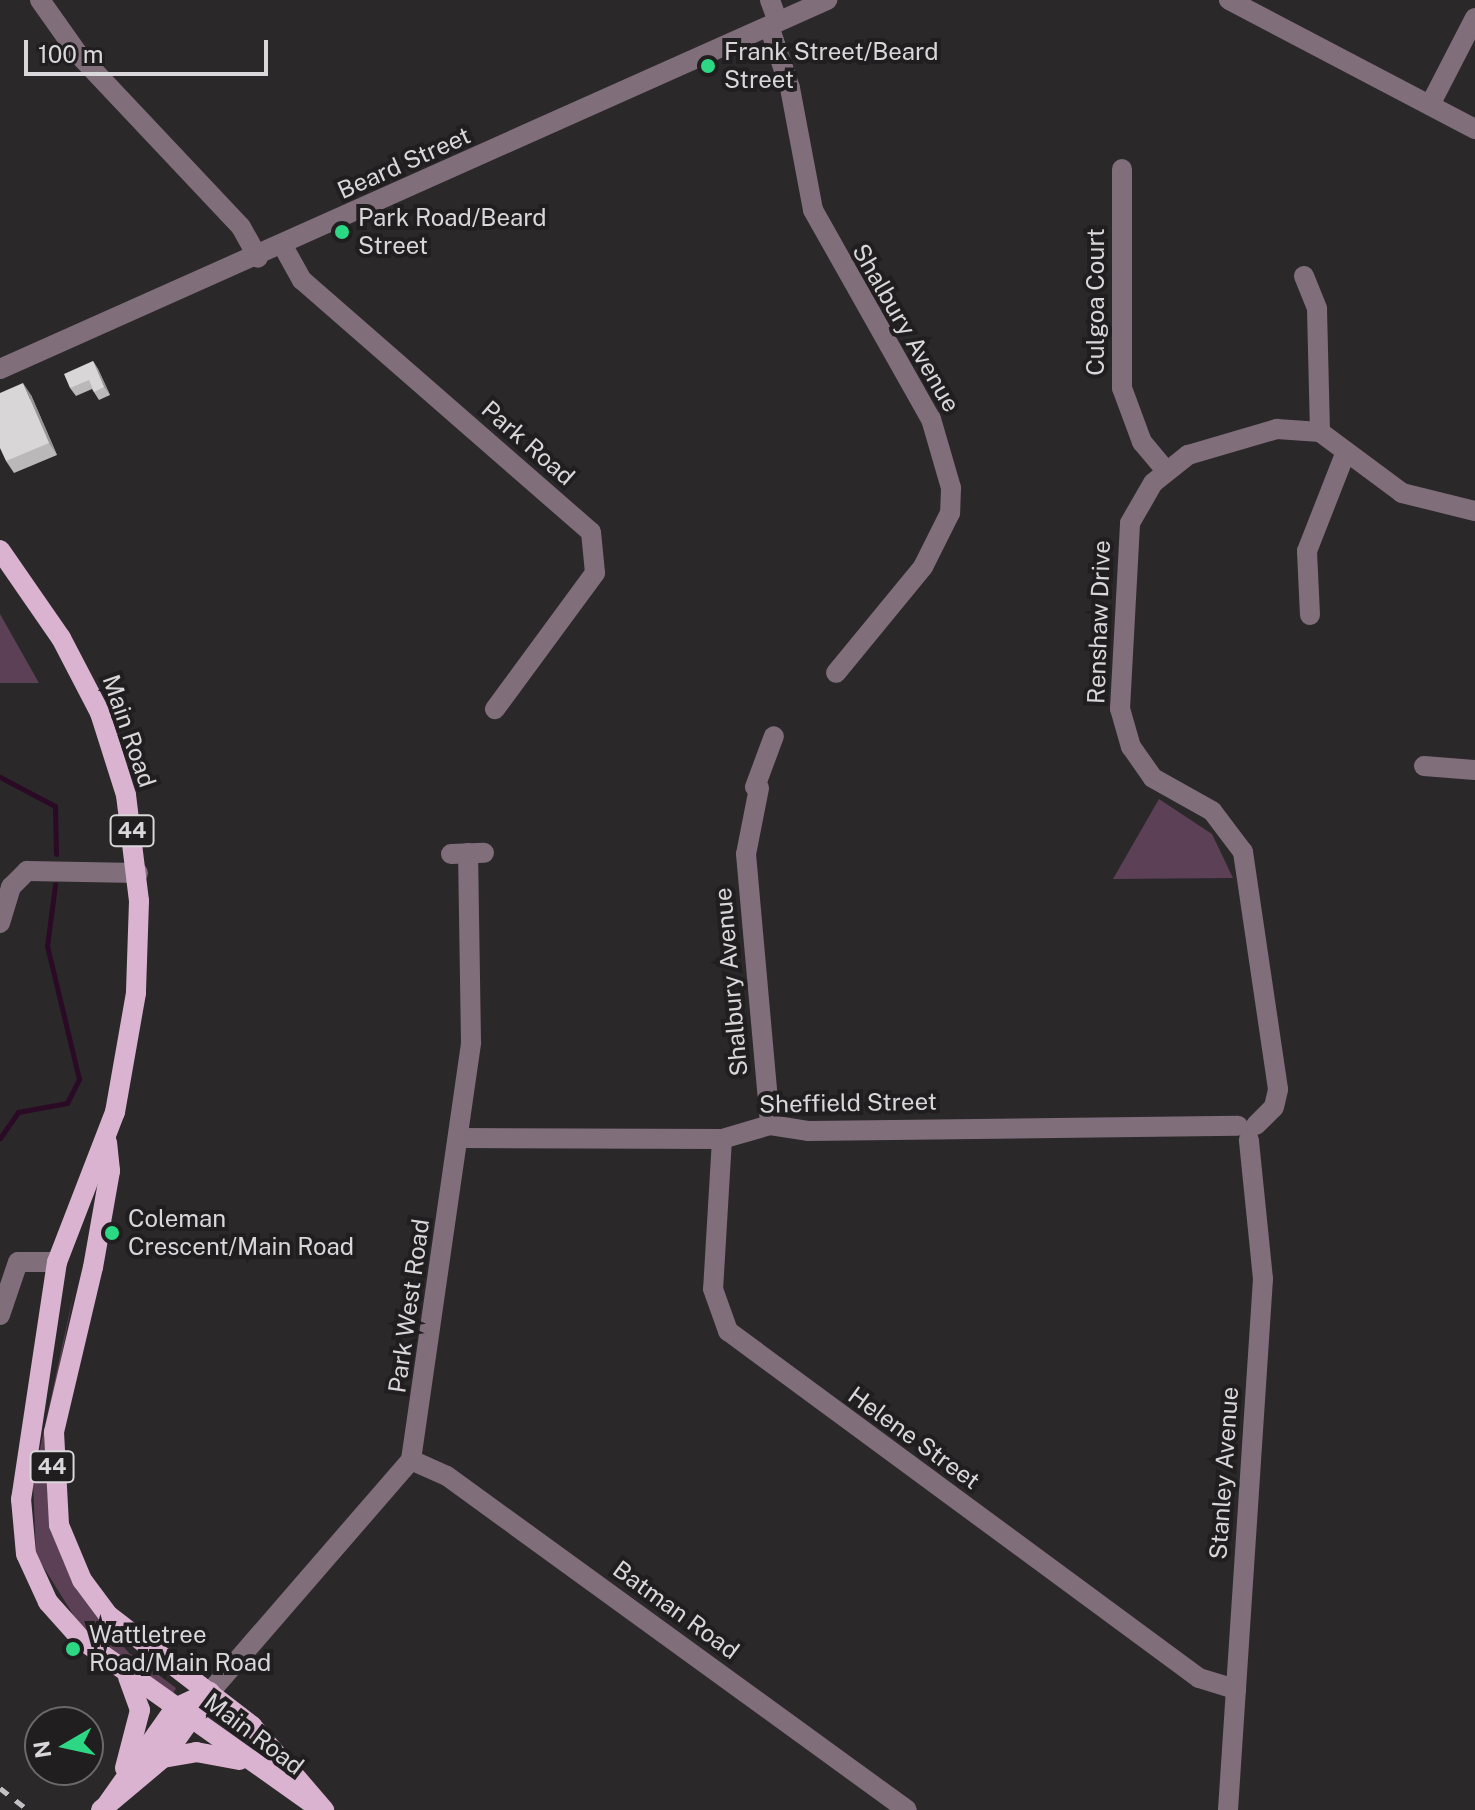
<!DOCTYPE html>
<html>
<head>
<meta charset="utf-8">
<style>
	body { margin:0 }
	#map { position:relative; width:1475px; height:1810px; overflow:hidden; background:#2b282a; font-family:"Public Sans",sans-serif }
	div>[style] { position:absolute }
	.green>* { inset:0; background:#5c4055 }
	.stream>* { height:5px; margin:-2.5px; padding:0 2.5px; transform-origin:2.5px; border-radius:2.5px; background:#2b0a25 }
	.minor>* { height:20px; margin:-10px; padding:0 10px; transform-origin:10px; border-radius:10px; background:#806e7b }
	.major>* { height:20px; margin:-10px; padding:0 10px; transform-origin:10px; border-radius:10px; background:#d9b3cf }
	.rail>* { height:5px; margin-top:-2.5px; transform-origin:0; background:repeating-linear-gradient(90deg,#c3c1c3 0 10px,transparent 0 20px) }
	.wall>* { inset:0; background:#bbb8ba }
	.shaded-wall>* { inset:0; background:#989697 }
	.building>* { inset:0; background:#d9d6d8 }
	.dots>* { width:22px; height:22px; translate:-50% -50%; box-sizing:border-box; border:4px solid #211e20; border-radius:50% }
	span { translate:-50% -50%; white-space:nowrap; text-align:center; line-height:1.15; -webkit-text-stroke:8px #211e20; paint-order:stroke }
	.shield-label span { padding:2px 6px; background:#211e20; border:2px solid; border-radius:6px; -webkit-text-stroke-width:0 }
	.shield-label { font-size:22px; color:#d9d7d9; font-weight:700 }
	.poi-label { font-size:24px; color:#d9d7d9 }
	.left { translate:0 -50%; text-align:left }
	.street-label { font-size:24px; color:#d9d7d9 }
	.north { position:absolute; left:24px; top:1706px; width:80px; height:80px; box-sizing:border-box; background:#211e20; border:2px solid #6b686a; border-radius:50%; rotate:261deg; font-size:22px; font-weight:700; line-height:32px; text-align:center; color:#d9d7d9 }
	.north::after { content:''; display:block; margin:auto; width:28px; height:36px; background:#2cd884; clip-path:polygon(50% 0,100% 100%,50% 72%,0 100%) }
	.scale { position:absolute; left:24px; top:40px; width:244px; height:36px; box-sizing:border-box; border:4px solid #d9d7d9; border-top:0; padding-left:10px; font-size:24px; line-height:28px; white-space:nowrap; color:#d9d7d9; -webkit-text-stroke:6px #211e20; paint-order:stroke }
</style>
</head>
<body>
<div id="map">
	<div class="green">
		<div style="clip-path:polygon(0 614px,39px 683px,0 683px)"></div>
		<div style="clip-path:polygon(1159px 799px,1212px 834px,1233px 878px,1113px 879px)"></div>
		<div style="clip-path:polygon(75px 1287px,46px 1435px,50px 1521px,63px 1561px,97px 1615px,129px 1653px,176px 1688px,173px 1694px,79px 1624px,36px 1555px,33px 1481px)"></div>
	</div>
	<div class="stream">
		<div style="left:0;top:777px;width:62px;rotate:27.8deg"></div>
		<div style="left:55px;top:806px;width:48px;rotate:88.8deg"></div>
		<div style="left:0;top:1138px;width:32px;rotate:-55deg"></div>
		<div style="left:18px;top:1112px;width:50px;rotate:-10.4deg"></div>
		<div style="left:67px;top:1103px;width:27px;rotate:-63deg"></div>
		<div style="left:79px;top:1079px;width:137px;rotate:-103.5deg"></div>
		<div style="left:47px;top:946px;width:62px;rotate:-82.5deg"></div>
	</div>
	<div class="minor">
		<div style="left:40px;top:0;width:67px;rotate:54.7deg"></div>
		<div style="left:79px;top:55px;width:236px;rotate:46.7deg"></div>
		<div style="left:241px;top:227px;width:35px;rotate:61deg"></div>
		<div style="left:770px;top:0;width:23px;rotate:70deg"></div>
		<div style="left:1229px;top:0;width:278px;rotate:27.7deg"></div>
		<div style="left:769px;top:26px;width:65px;rotate:71.3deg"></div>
		<div style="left:790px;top:88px;width:124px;rotate:79.3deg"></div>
		<div style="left:813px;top:210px;width:240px;rotate:60.6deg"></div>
		<div style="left:931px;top:419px;width:72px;rotate:73.8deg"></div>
		<div style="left:951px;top:488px;width:25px;rotate:92deg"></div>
		<div style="left:950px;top:513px;width:60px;rotate:116.6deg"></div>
		<div style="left:923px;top:567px;width:137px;rotate:129.4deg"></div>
		<div style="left:1430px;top:105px;width:98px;rotate:-62.7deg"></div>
		<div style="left:1122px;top:169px;width:219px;rotate:90deg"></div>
		<div style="left:1122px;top:388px;width:58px;rotate:69.7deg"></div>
		<div style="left:1142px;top:442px;width:38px;rotate:50deg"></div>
		<div style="left:283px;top:246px;width:39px;rotate:61deg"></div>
		<div style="left:302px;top:280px;width:383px;rotate:41.1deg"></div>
		<div style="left:591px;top:532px;width:41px;rotate:84.4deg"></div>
		<div style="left:595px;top:573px;width:169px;rotate:126.3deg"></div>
		<div style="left:1304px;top:276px;width:35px;rotate:68deg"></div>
		<div style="left:1317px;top:309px;width:123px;rotate:88.6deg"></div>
		<div style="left:0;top:369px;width:906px;rotate:-24.05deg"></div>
		<div style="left:1310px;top:615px;width:64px;rotate:-92.7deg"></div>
		<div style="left:1307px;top:551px;width:104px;rotate:-68.6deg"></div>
		<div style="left:1424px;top:766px;width:51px;rotate:4.5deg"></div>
		<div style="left:755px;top:787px;width:54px;rotate:-69.6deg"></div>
		<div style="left:759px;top:788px;width:67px;rotate:101.1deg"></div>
		<div style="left:746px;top:854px;width:272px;rotate:84.9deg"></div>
		<div style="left:451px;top:854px;width:33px;rotate:-2deg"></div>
		<div style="left:0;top:923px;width:38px;rotate:-73deg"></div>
		<div style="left:11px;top:887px;width:23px;rotate:-45deg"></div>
		<div style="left:27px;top:871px;width:111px;rotate:1deg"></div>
		<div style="left:1256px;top:1125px;width:25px;rotate:-45deg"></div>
		<div style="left:1274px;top:1107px;width:18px;rotate:-77deg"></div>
		<div style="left:1278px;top:1089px;width:240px;rotate:-98.4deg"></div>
		<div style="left:1243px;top:852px;width:51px;rotate:-127.1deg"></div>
		<div style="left:1212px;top:811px;width:68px;rotate:-150.8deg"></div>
		<div style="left:1153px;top:778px;width:38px;rotate:-125deg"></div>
		<div style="left:1131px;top:747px;width:40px;rotate:-106deg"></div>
		<div style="left:1120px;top:709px;width:186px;rotate:-86.9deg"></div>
		<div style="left:1130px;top:523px;width:46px;rotate:-60.1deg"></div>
		<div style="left:1153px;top:483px;width:45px;rotate:-38.7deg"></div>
		<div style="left:1188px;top:455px;width:93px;rotate:-16.3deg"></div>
		<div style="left:1277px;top:429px;width:43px;rotate:4deg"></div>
		<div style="left:1320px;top:432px;width:102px;rotate:36.6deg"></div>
		<div style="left:1402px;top:493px;width:75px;rotate:13.9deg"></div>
		<div style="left:460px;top:1138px;width:262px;rotate:0.2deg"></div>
		<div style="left:722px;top:1139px;width:50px;rotate:-16.3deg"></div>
		<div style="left:770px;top:1125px;width:38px;rotate:9deg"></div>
		<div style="left:808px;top:1131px;width:430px;rotate:-0.7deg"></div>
		<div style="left:722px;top:1139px;width:150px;rotate:93.4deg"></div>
		<div style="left:713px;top:1289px;width:45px;rotate:70.3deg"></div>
		<div style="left:728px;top:1331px;width:585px;rotate:36.38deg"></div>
		<div style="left:1199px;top:1678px;width:39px;rotate:17deg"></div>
		<div style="left:0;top:1315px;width:56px;rotate:-71.2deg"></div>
		<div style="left:18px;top:1262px;width:39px"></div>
		<div style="left:411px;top:1460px;width:39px;rotate:24deg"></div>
		<div style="left:447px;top:1476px;width:568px;rotate:35.98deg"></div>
		<div style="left:210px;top:1692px;width:307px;rotate:-49.1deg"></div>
		<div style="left:411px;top:1460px;width:422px;rotate:-81.8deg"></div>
		<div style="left:471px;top:1042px;width:189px;rotate:-90.9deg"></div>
		<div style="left:1228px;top:1810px;width:532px;rotate:-86.23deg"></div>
		<div style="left:1263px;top:1279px;width:140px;rotate:-95.8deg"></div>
	</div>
	<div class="major">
		<div style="left:0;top:550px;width:107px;rotate:55.3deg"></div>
		<div style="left:61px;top:638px;width:85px;rotate:62.5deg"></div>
		<div style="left:100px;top:713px;width:86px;rotate:72.4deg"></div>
		<div style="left:126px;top:795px;width:107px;rotate:83deg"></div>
		<div style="left:139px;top:901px;width:92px;rotate:91.9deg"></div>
		<div style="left:136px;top:993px;width:121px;rotate:100deg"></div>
		<div style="left:115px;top:1112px;width:161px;rotate:111.1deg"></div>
		<div style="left:57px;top:1262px;width:240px;rotate:98.6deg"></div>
		<div style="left:21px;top:1499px;width:55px;rotate:84.8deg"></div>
		<div style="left:26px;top:1554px;width:53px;rotate:65.4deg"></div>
		<div style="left:48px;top:1602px;width:51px;rotate:48.2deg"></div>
		<div style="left:82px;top:1640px;width:293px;rotate:35.4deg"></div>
		<div style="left:107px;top:1142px;width:29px;rotate:84deg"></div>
		<div style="left:110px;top:1171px;width:97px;rotate:100deg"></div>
		<div style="left:93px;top:1267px;width:170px;rotate:103.3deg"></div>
		<div style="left:54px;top:1432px;width:93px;rotate:86.9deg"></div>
		<div style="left:59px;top:1525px;width:60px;rotate:67.3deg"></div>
		<div style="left:82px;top:1580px;width:44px;rotate:53.4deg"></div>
		<div style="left:108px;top:1615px;width:182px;rotate:37.6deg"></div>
		<div style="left:252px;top:1726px;width:111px;rotate:49.4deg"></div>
		<div style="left:163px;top:1758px;width:34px;rotate:-10deg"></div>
		<div style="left:196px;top:1752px;width:44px;rotate:10.5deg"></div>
		<div style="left:125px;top:1768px;width:60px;rotate:-75.5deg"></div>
		<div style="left:140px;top:1710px;width:35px;rotate:-110deg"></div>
		<div style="left:108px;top:1803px;width:116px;rotate:-54.8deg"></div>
		<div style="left:175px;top:1708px;width:38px;rotate:-25deg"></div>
		<div style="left:101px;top:1810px;width:81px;rotate:-40deg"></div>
		<div style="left:163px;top:1758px;width:81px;rotate:-54.5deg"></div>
	</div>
	<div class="rail">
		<div style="left:0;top:1788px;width:36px;rotate:38deg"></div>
	</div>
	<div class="wall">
		<div style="clip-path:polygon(93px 361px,98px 369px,110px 395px,99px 400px,92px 389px,76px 396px,70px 388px)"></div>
		<div style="clip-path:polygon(31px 395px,57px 455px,14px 473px,6px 461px)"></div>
	</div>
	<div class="shaded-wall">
		<div style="clip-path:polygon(93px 361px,98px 369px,110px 395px,104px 387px)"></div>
		<div style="clip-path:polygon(23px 383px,31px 395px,57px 455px,49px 443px)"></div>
	</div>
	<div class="building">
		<div style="clip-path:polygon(93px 361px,104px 387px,94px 392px,89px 380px,70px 388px,64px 374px)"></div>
		<div style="clip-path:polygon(23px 383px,49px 443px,6px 461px,0 448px,0 393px)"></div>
	</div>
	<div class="dots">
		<div style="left:708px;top:66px;background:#2cd884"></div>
		<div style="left:342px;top:232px;background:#2cd884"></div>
		<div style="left:112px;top:1233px;background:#2cd884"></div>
		<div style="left:73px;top:1649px;background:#2cd884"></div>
	</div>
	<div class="shield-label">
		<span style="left:132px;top:831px">44</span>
		<span style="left:52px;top:1467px">44</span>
	</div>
	<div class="poi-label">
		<span class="left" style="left:724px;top:66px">Frank Street/Beard<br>Street</span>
		<span class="left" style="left:358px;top:232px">Park Road/Beard<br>Street</span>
		<span class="left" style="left:128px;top:1233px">Coleman<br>Crescent/Main Road</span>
		<span class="left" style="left:89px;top:1649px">Wattletree<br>Road/Main Road</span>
	</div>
	<div class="street-label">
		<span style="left:404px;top:163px;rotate:-24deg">Beard Street</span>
		<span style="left:1096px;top:302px;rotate:-90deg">Culgoa Court</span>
		<span style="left:906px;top:328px;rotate:60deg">Shalbury Avenue</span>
		<span style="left:528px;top:443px;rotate:41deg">Park Road</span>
		<span style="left:1099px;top:622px;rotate:-88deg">Renshaw Drive</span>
		<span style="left:129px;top:731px;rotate:71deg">Main Road</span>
		<span style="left:731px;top:982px;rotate:-95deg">Shalbury Avenue</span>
		<span style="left:848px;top:1103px;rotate:-1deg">Sheffield Street</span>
		<span style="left:409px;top:1306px;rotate:-82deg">Park West Road</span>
		<span style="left:914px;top:1438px;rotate:36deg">Helene Street</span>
		<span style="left:1224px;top:1473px;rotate:-86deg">Stanley Avenue</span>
		<span style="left:676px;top:1610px;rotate:36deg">Batman Road</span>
		<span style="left:254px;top:1734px;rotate:37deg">Main Road</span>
	</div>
	<div class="north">N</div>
	<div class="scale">100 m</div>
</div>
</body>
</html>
